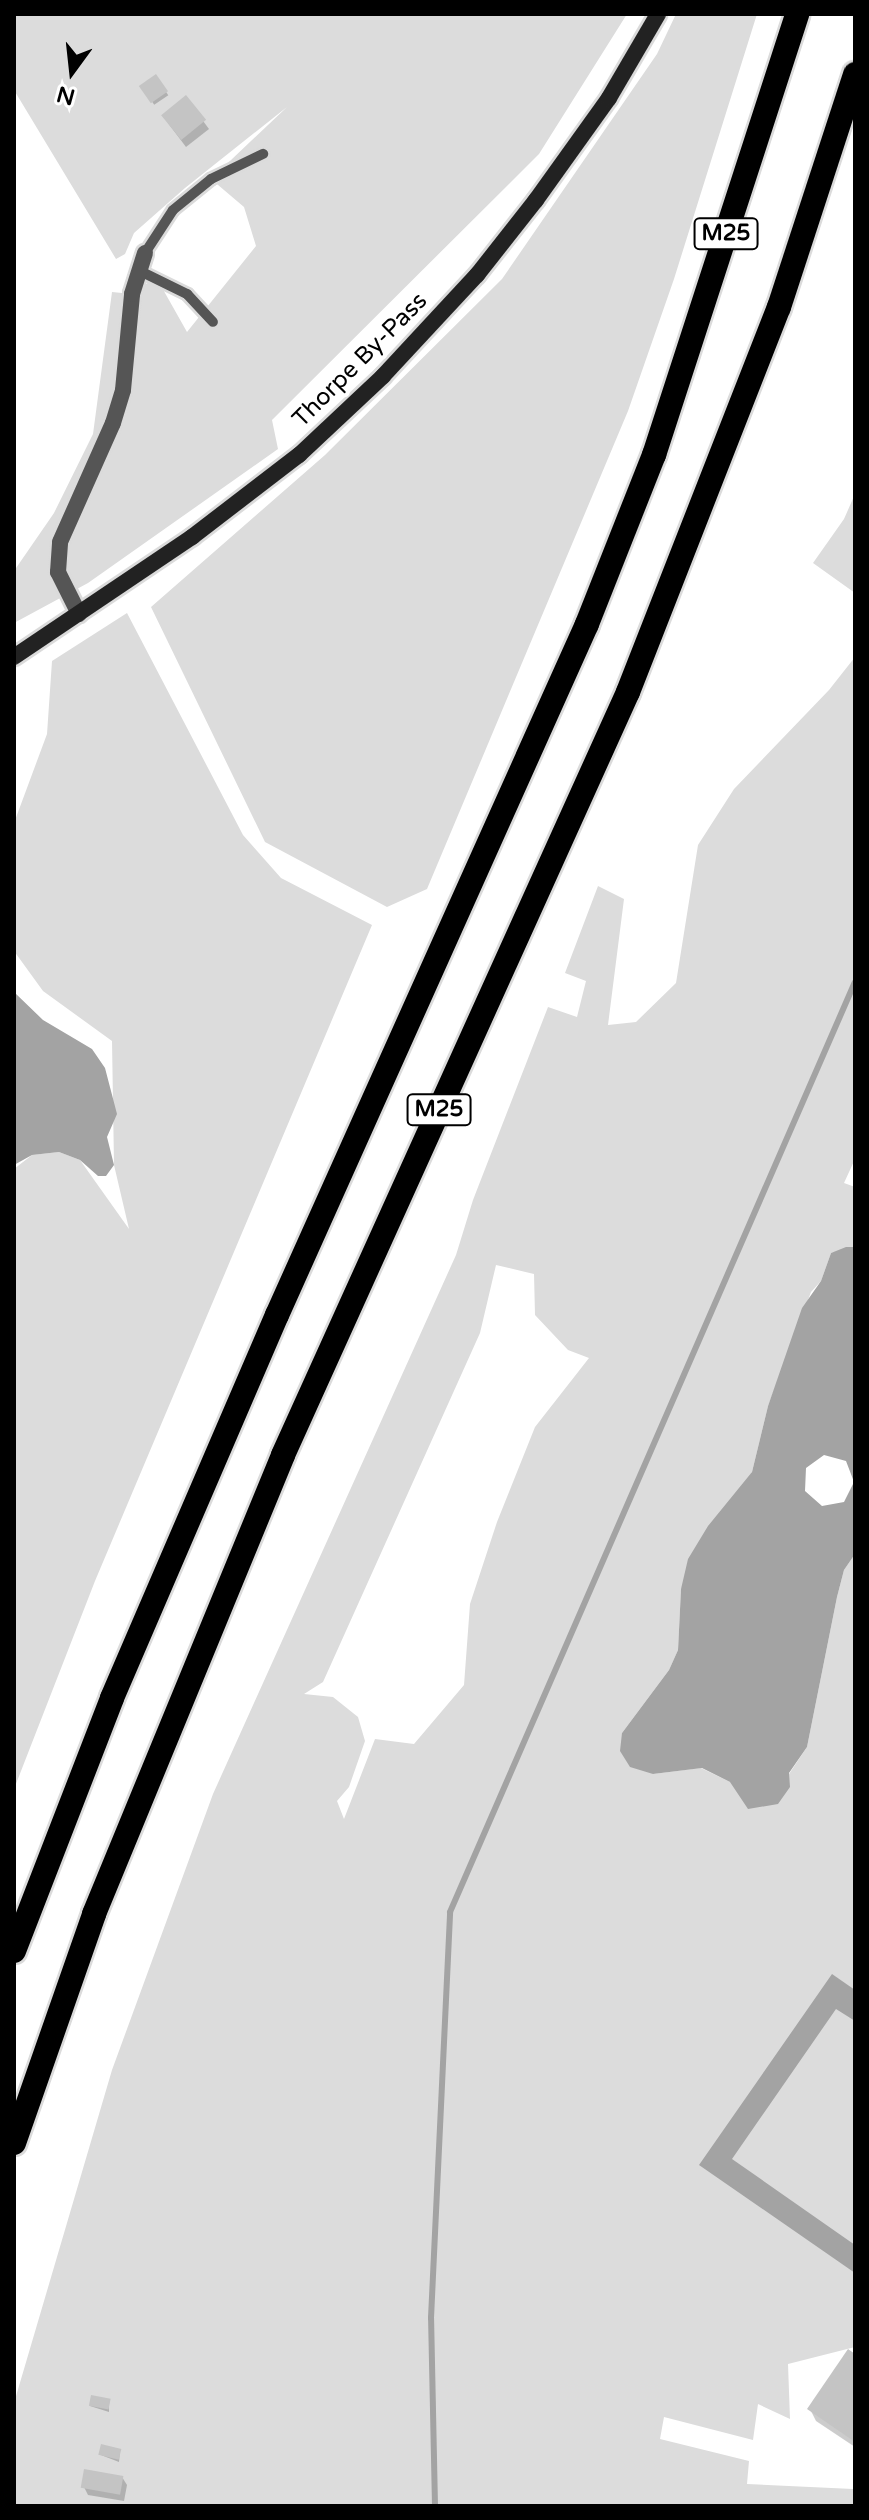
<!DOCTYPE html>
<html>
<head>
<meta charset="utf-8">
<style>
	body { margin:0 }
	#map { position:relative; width:869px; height:2520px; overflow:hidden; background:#fff; font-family:"Varela Round",sans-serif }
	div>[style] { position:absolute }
	.green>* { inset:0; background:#dcdcdc }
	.water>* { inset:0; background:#a3a3a3 }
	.shadow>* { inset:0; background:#0003; transform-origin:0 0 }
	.stream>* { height:6px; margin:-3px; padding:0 3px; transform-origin:3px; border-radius:3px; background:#a3a3a3 }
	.building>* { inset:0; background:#c4c4c4; transform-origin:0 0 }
	.roads { filter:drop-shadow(2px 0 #dbdbdb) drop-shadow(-2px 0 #dbdbdb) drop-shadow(0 2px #dbdbdb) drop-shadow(0 -2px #dbdbdb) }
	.lane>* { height:10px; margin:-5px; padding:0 5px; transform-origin:5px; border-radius:5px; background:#555 }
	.street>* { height:16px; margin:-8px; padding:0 8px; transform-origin:8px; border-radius:8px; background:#555 }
	.secondary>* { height:16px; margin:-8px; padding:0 8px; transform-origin:8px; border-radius:8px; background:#222 }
	.highway>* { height:24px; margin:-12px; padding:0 12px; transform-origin:12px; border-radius:12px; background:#000 }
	span { translate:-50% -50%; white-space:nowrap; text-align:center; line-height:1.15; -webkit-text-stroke:8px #fff; paint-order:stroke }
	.shield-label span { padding:2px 6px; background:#fff; border:2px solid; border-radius:6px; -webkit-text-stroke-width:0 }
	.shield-label { font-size:22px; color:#000; font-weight:700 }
	.street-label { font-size:24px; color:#000 }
	.frame { position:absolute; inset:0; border:16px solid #000; pointer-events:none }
	.north { position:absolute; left:32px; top:32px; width:80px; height:80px; -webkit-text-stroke:6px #fff; paint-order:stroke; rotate:195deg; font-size:22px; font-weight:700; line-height:32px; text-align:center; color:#000 }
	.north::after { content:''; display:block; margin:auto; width:28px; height:36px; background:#000; clip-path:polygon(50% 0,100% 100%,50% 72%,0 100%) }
</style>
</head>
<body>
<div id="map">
	<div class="green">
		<div style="clip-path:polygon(14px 14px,379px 15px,627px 14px,539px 154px,272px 420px,278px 449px,88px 583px,14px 623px,14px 571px,54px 513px,93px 434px,112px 292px,132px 294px,156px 277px,187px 332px,256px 246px,244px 207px,211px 179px,287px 107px,185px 188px,134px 233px,125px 254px,116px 259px,14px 90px)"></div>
		<div style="clip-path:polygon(676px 14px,757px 14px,674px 279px,628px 411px,427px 889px,387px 907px,265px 842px,151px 607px,325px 455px,502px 279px,657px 54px)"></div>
		<div style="clip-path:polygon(855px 494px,855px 593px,813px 563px,844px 519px)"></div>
		<div style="clip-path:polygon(127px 613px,243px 835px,281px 878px,372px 925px,95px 1581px,14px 1789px,14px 1169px,32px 1155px,59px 1152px,80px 1160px,129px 1229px,114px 1165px,112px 1041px,43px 991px,14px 951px,14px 823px,47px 734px,52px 661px)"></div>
		<div style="clip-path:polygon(evenodd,855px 657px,855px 1159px,844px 1183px,855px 1187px,855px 1247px,831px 1253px,821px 1281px,811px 1292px,768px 1406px,752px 1472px,681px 1589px,678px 1650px,669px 1670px,622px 1733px,653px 1774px,701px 1768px,730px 1782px,789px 1774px,807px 1747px,837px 1597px,844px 1570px,855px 1554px,855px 2347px,788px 2364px,790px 2419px,758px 2404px,753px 2440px,664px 2417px,660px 2439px,749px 2461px,747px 2484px,853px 2489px,855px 2478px,855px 2506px,14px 2506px,14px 2403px,112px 2070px,213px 1794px,456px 1255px,473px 1200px,548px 1007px,577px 1017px,586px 981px,565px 973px,598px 886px,624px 899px,608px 1025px,636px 1022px,676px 983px,698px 845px,734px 789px,829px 690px,855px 657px,496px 1265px,534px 1274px,535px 1315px,568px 1350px,589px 1358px,535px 1427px,497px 1522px,470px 1604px,464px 1685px,414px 1744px,375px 1739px,344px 1819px,337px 1801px,349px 1787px,365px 1741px,358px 1717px,333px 1697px,304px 1694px,323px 1682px,480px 1333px,496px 1265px)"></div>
	</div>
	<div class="water">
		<div style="clip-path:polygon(14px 992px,43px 1020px,92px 1049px,105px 1068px,117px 1114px,107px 1137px,114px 1165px,106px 1176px,98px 1176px,80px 1160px,59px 1152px,32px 1155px,14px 1165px)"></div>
		<div style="clip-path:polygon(evenodd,846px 1247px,855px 1247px,855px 1554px,844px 1570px,837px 1597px,807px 1747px,789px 1773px,790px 1787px,778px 1804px,748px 1809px,730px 1782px,702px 1768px,653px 1774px,630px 1767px,620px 1751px,622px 1733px,669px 1670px,678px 1650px,681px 1589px,688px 1559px,708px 1526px,752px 1472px,768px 1406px,802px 1308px,821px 1281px,831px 1253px,846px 1247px,824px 1455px,846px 1461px,854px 1482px,844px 1502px,822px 1506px,805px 1491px,806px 1468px,824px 1455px)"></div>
		<div style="clip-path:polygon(832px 1974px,855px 1990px,855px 2021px,836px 2009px,732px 2159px,855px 2245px,855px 2273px,699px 2165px)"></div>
	</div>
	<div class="shadow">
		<div style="left:156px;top:77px;width:22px;height:17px;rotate:56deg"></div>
		<div style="clip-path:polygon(186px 98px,209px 129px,186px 147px,168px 123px)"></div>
		<div style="clip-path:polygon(855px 2356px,855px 2447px,816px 2421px,810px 2409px)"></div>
		<div style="clip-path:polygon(109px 2401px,109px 2412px,90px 2406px)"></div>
		<div style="clip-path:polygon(120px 2450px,119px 2462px,101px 2455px)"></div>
		<div style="clip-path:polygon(122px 2477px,127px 2485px,124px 2501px,88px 2495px,84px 2487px)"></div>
	</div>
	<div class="stream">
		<div style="left:435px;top:2506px;width:188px;rotate:-91.2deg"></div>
		<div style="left:431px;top:2318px;width:406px;rotate:-87.3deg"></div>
		<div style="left:450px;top:1912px;width:1014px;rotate:-66.47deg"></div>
	</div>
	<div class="building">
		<div style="left:156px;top:74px;width:21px;height:21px;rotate:55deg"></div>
		<div style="left:186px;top:95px;width:32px;height:32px;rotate:51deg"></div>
		<div style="clip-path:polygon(848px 2349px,855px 2354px,855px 2442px,807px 2409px)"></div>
		<div style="left:91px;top:2395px;width:20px;height:11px;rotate:11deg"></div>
		<div style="left:101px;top:2444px;width:21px;height:11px;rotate:14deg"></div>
		<div style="left:84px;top:2469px;width:40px;height:19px;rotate:10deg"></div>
	</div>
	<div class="roads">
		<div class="lane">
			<div style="left:145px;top:253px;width:51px;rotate:-56.9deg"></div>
			<div style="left:173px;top:210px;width:49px;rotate:-39.2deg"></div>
			<div style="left:211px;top:179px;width:58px;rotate:-25.7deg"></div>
			<div style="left:138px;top:270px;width:55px;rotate:26.1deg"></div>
			<div style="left:187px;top:294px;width:38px;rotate:47deg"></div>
		</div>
		<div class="street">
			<div style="left:79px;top:614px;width:47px;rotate:-116.6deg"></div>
			<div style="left:58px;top:572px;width:30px;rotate:-86deg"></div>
			<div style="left:60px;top:542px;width:130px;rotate:-66deg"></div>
			<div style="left:113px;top:423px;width:34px;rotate:-73deg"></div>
			<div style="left:123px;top:390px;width:96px;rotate:-84.6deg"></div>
			<div style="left:132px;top:294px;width:43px;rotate:-72.4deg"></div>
		</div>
		<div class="secondary">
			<div style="left:14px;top:657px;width:215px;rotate:-34deg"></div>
			<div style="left:192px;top:537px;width:135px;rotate:-37.5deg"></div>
			<div style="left:299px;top:455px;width:115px;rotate:-43.2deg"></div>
			<div style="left:383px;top:376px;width:138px;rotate:-47.1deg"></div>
			<div style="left:477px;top:275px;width:95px;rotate:-51.8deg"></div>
			<div style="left:536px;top:200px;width:125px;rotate:-54.4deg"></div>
			<div style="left:609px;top:98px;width:97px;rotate:-59.7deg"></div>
		</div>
		<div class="highway">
			<div style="left:14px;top:1951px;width:271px;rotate:-68.8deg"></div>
			<div style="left:112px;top:1698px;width:417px;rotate:-66.7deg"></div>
			<div style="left:277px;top:1315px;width:757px;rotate:-65.84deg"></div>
			<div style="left:587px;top:624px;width:182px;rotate:-68.4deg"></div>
			<div style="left:654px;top:455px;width:464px;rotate:-72deg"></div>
			<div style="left:14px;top:2143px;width:243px;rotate:-70.7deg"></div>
			<div style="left:94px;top:1914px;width:496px;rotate:-67.6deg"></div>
			<div style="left:283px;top:1455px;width:837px;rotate:-65.67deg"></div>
			<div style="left:628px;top:692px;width:414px;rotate:-68.6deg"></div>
			<div style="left:779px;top:307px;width:245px;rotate:-71.9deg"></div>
		</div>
	</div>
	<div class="shield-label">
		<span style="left:726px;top:234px">M25</span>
		<span style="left:439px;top:1110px">M25</span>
	</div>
	<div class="street-label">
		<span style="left:360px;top:360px;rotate:-45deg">Thorpe By-Pass</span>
	</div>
	<div class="frame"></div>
	<div class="north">N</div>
</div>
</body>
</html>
